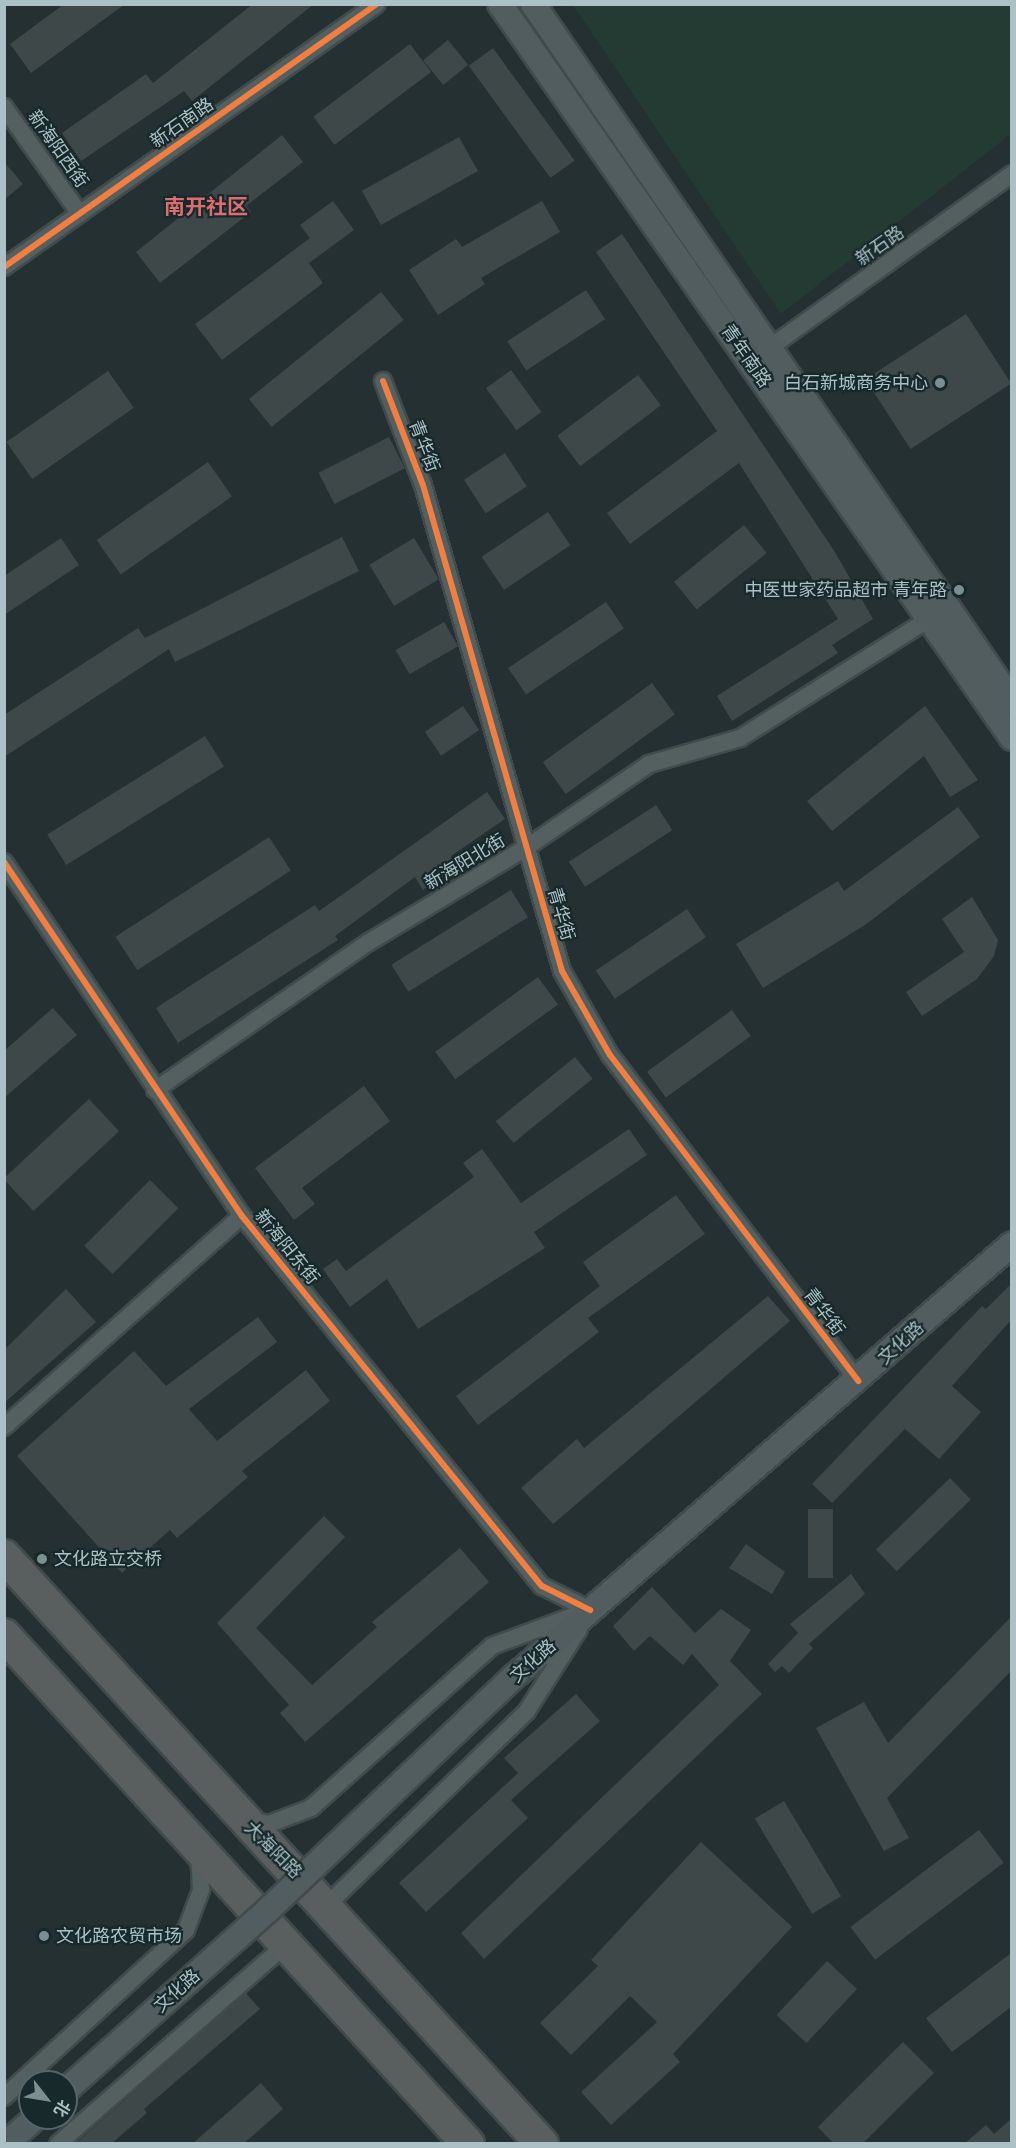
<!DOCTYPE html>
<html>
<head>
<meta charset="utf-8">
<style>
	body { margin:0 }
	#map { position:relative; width:1016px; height:2148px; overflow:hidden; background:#243031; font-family:"Space Grotesk","Noto Sans SC",sans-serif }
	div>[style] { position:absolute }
	.green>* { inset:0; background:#233b32 }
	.building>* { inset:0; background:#3e4849; transform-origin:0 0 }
	.roads { filter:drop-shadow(2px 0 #424b4c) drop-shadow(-2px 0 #424b4c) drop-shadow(0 2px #424b4c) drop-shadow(0 -2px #424b4c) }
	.street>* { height:16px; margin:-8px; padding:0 8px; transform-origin:8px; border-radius:8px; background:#545f60 }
	.secondary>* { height:24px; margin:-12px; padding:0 12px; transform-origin:12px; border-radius:12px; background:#525d5f }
	.highway>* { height:32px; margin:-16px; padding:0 16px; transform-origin:16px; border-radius:16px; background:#595f5f }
	.bridges { filter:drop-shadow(2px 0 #424b4c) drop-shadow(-2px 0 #424b4c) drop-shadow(0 2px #424b4c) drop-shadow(0 -2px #424b4c) }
	.secondary-bridge>* { height:24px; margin:-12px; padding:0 12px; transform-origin:12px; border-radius:12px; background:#525d5f }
	.cycleway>* { height:6px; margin:-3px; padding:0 3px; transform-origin:3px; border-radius:3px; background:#f27e40 }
	.dots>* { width:16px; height:16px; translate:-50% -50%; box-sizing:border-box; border:3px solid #18292c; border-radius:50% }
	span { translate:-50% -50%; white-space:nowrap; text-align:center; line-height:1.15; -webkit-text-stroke:4.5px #18292c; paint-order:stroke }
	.street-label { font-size:18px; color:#acc1c5 }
	.poi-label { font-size:18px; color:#acc1c5 }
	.right { translate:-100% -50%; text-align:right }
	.left { translate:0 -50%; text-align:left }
	.quarter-label { font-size:21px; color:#df6d6e; font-weight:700 }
	.frame { position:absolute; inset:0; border:6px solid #acc1c5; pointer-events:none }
	.north { position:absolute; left:18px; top:2070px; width:60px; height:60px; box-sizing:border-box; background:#18292c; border:2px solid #536669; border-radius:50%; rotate:121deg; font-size:16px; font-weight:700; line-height:24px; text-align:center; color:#acc1c5 }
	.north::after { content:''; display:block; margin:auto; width:21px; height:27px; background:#7c8e91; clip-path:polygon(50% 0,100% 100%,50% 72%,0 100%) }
</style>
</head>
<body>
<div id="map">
	<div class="green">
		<div style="clip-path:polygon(573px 5px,1011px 5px,1011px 134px,781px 314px)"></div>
	</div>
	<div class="building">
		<div style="clip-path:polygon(64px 4px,125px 4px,31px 73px,10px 44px)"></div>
		<div style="clip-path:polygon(253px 4px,314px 4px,192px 101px,184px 91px,81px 161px,62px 133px,146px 74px,153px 83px)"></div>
		<div style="left:448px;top:40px;width:32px;height:32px;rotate:51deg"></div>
		<div style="left:410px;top:44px;width:35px;height:121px;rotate:53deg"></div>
		<div style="left:493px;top:48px;width:139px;height:30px;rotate:54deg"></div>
		<div style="clip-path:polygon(282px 135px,303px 162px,246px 206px,251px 212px,160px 283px,136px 252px)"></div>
		<div style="left:459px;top:137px;width:39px;height:111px;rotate:61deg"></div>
		<div style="clip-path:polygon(4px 162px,23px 184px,4px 200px)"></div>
		<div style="clip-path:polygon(333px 201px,354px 230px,309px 263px,323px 283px,222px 360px,195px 324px,310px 238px,300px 225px)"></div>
		<div style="clip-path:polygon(542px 201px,560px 232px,481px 278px,485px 284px,438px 315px,409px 270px,456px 239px,462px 247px)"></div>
		<div style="clip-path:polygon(622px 234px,835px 552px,873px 619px,832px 645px,838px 653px,732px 721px,717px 696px,838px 619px,739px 463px,630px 544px,607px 513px,717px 431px,596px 252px)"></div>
		<div style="left:586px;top:290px;width:35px;height:94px;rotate:57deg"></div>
		<div style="left:381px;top:292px;width:36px;height:170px;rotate:51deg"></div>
		<div style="left:966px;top:314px;width:83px;height:120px;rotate:57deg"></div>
		<div style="left:511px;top:370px;width:52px;height:31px;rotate:54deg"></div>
		<div style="left:108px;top:371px;width:45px;height:124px;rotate:55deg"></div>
		<div style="left:638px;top:375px;width:38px;height:101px;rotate:53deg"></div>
		<div style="left:389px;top:437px;width:35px;height:79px;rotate:63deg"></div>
		<div style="left:505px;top:453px;width:40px;height:49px;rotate:57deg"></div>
		<div style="left:208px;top:462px;width:42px;height:136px;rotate:55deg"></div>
		<div style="left:548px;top:512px;width:40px;height:80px;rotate:56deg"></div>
		<div style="left:744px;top:525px;width:36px;height:90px;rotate:51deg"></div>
		<div style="clip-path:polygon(342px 537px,359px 571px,175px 662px,169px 649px,4px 757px,4px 715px,138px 628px,145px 638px)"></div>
		<div style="clip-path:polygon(61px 538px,79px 565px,4px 615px,4px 576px)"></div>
		<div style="left:414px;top:538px;width:48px;height:52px;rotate:59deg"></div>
		<div style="left:606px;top:602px;width:32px;height:118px;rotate:56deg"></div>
		<div style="left:444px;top:622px;width:28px;height:56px;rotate:60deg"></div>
		<div style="left:652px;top:683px;width:39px;height:135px;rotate:54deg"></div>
		<div style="left:463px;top:706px;width:29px;height:46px;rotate:56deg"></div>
		<div style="clip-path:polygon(925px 706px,978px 780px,950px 797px,924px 756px,832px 831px,807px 801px)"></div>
		<div style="left:205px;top:736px;width:36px;height:186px;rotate:58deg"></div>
		<div style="clip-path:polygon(487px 792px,505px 819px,451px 856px,457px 865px,423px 890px,415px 877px,335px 936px,338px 940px,178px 1043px,156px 1008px,315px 905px,319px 911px)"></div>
		<div style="left:656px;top:805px;width:30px;height:104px;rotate:57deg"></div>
		<div style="clip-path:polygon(958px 807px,980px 837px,865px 925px,763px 988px,736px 944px,838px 881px,844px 891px)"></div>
		<div style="left:269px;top:837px;width:40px;height:183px;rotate:57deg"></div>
		<div style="left:511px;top:890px;width:32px;height:141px;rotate:58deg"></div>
		<div style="clip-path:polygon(972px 897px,998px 940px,994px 956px,977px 979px,922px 1016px,906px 992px,964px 952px,942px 919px)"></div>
		<div style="left:687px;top:909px;width:34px;height:110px;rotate:56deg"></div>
		<div style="left:538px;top:977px;width:34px;height:127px;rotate:54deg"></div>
		<div style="clip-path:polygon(53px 1008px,77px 1035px,4px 1098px,4px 1051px)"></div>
		<div style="left:732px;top:1010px;width:32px;height:105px;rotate:54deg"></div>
		<div style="left:575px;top:1057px;width:28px;height:102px;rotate:51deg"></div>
		<div style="clip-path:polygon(364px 1086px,390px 1121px,302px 1188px,315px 1204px,294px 1220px,255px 1168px)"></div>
		<div style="left:89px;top:1099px;width:44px;height:117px;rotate:47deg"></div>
		<div style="clip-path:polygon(629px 1129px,647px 1155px,534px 1232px,545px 1248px,418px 1329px,387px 1279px,350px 1307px,323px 1269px,337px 1259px,346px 1271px,474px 1177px,463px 1163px,482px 1149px,521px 1203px)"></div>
		<div style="left:150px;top:1180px;width:40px;height:93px;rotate:45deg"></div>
		<div style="clip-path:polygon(676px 1195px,705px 1234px,588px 1318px,599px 1332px,478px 1425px,456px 1396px,600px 1286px,583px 1262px)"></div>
		<div style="clip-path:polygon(1011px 1284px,1011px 1320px,952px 1386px,981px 1412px,939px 1459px,905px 1429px,832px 1503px,812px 1484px,982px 1306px,986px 1309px)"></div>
		<div style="clip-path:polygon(66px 1289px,96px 1322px,4px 1403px,4px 1350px)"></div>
		<div style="clip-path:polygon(768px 1296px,790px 1321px,553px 1524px,521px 1488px,577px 1439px,584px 1448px)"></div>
		<div style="clip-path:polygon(258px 1317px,277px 1342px,189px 1409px,217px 1441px,306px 1370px,330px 1401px,242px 1471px,248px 1477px,177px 1538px,170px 1530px,122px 1573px,17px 1456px,134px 1351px,166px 1386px)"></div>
		<div style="left:950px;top:1478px;width:30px;height:103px;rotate:46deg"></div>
		<div style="left:808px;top:1509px;width:25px;height:69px"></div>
		<div style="clip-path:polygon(324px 1516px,345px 1537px,256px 1628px,312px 1685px,377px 1627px,372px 1622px,460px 1548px,489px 1582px,305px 1742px,280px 1713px,289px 1705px,217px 1623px)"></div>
		<div style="clip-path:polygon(746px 1544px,785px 1572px,772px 1594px,729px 1568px)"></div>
		<div style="clip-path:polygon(851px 1574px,865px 1594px,809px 1644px,813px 1648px,789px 1673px,782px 1666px,775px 1672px,768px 1664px,798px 1633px,790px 1624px)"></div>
		<div style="clip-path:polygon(652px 1587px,695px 1633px,721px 1609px,751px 1630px,730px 1661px,762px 1694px,484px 1959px,461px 1933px,719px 1685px,692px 1654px,683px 1665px,650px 1636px,634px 1651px,613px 1626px)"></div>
		<div style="clip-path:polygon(1011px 1617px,1011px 1671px,887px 1798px,909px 1838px,884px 1851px,816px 1728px,864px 1702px,888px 1743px)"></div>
		<div style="clip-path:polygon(576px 1694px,600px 1721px,511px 1800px,528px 1818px,426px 1912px,399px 1883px,518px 1773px,504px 1758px)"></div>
		<div style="left:784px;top:1801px;width:111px;height:34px;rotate:59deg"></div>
		<div style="left:979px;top:1830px;width:41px;height:161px;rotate:53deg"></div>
		<div style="clip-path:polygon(701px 1842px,792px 1927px,673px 2054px,680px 2062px,611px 2125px,581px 2092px,657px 2022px,630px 1996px,571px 2055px,540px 2023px,598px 1966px,591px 1960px)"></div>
		<div style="clip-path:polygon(1011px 1953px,1011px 2007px,952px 2052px,926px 2018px)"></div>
		<div style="left:827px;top:1961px;width:41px;height:74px;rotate:43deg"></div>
		<div style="clip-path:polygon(246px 1993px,260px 2009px,144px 2109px,147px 2113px,111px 2144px,75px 2144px)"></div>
		<div style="clip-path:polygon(903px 2042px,934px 2073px,862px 2144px,834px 2144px,818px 2127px)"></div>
		<div style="clip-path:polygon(261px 2083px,283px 2109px,243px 2144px,192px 2144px)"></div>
		<div style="clip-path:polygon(1011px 2119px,1011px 2144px,964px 2144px,986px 2125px,994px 2134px)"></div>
	</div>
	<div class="roads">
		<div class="street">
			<div style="left:4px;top:107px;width:131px;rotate:54.6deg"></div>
			<div style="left:4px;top:267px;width:456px;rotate:-35.2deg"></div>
			<div style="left:769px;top:348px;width:299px;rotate:-35.6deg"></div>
			<div style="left:383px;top:381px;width:111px;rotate:69deg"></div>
			<div style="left:423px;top:485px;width:505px;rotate:74.04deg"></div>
			<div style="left:562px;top:971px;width:97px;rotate:60.3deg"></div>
			<div style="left:610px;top:1055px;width:410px;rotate:52.7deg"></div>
			<div style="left:4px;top:862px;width:427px;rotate:56.1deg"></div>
			<div style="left:242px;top:1216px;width:476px;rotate:51deg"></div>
			<div style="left:542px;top:1586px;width:54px;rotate:26.6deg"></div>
			<div style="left:155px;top:1090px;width:260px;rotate:-34.7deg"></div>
			<div style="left:369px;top:942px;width:184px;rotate:-31deg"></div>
			<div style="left:527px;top:847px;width:148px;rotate:-34.2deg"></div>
			<div style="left:649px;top:764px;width:95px;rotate:-15.9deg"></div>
			<div style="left:740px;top:738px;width:223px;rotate:-32.2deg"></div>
			<div style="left:4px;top:1427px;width:318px;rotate:-41.6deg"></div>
			<div style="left:249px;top:1820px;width:20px;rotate:11deg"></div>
			<div style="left:269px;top:1824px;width:45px;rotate:-20.9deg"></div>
			<div style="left:311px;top:1808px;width:243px;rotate:-41.8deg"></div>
			<div style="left:492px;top:1646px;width:92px;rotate:-20.4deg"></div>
			<div style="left:328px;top:1904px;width:277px;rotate:-44.1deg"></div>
			<div style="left:527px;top:1711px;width:97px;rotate:-57.6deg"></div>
			<div style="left:4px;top:2097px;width:247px;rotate:-42.5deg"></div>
			<div style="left:186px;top:1930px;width:43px;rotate:-69.4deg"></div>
			<div style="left:201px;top:1890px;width:37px;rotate:-93deg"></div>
			<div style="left:58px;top:2144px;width:307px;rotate:-41.2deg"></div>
		</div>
		<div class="secondary">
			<div style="left:500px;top:4px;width:895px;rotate:55.1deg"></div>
			<div style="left:533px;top:4px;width:846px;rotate:55.5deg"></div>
			<div style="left:516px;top:1675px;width:657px;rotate:-40.99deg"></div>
			<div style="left:6px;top:2144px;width:39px;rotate:-42deg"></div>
		</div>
		<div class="highway">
			<div style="left:4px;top:1556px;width:797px;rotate:47.54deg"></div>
			<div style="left:4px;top:1635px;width:689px;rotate:47.65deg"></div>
		</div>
	</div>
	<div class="bridges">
		<div class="secondary-bridge">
			<div style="left:66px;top:2090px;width:271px;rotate:-41.7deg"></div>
			<div style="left:268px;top:1910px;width:342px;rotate:-43.5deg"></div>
		</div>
	</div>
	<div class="cycleway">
		<div style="left:4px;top:267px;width:456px;rotate:-35.2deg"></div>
		<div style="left:383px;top:381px;width:111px;rotate:69deg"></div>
		<div style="left:423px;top:485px;width:505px;rotate:74.04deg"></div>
		<div style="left:562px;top:971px;width:97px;rotate:60.3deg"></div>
		<div style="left:610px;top:1055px;width:410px;rotate:52.7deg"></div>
		<div style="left:4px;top:862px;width:427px;rotate:56.1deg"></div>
		<div style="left:242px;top:1216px;width:476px;rotate:51deg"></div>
		<div style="left:542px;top:1586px;width:54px;rotate:26.6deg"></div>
	</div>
	<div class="dots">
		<div style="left:940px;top:383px;background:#7c8e91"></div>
		<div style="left:959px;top:590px;background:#7c8e91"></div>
		<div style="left:42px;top:1559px;background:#7c8e91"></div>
		<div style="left:44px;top:1936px;background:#7c8e91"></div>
	</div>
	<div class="street-label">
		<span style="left:182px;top:123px;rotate:-35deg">新石南路</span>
		<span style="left:58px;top:149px;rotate:55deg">新海阳西街</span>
		<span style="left:880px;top:246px;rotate:-35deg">新石路</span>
		<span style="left:746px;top:356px;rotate:55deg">青年南路</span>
		<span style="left:424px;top:446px;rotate:69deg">青华街</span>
		<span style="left:465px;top:862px;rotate:-31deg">新海阳北街</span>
		<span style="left:561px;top:914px;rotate:74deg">青华街</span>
		<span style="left:287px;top:1247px;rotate:51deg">新海阳东街</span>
		<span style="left:824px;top:1312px;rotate:53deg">青华街</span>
		<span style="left:901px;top:1343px;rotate:-42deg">文化路</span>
		<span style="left:533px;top:1661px;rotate:-42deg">文化路</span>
		<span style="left:273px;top:1850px;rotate:45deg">大海阳路</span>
		<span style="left:177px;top:1991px;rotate:-42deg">文化路</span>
	</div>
	<div class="poi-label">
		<span class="right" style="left:928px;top:383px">白石新城商务中心</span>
		<span class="right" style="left:947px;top:590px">中医世家药品超市 青年路</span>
		<span class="left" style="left:54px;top:1559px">文化路立交桥</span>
		<span class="left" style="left:56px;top:1936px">文化路农贸市场</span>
	</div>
	<div class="quarter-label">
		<span style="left:206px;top:207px">南开社区</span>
	</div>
	<div class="frame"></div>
	<div class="north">北</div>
</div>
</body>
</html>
